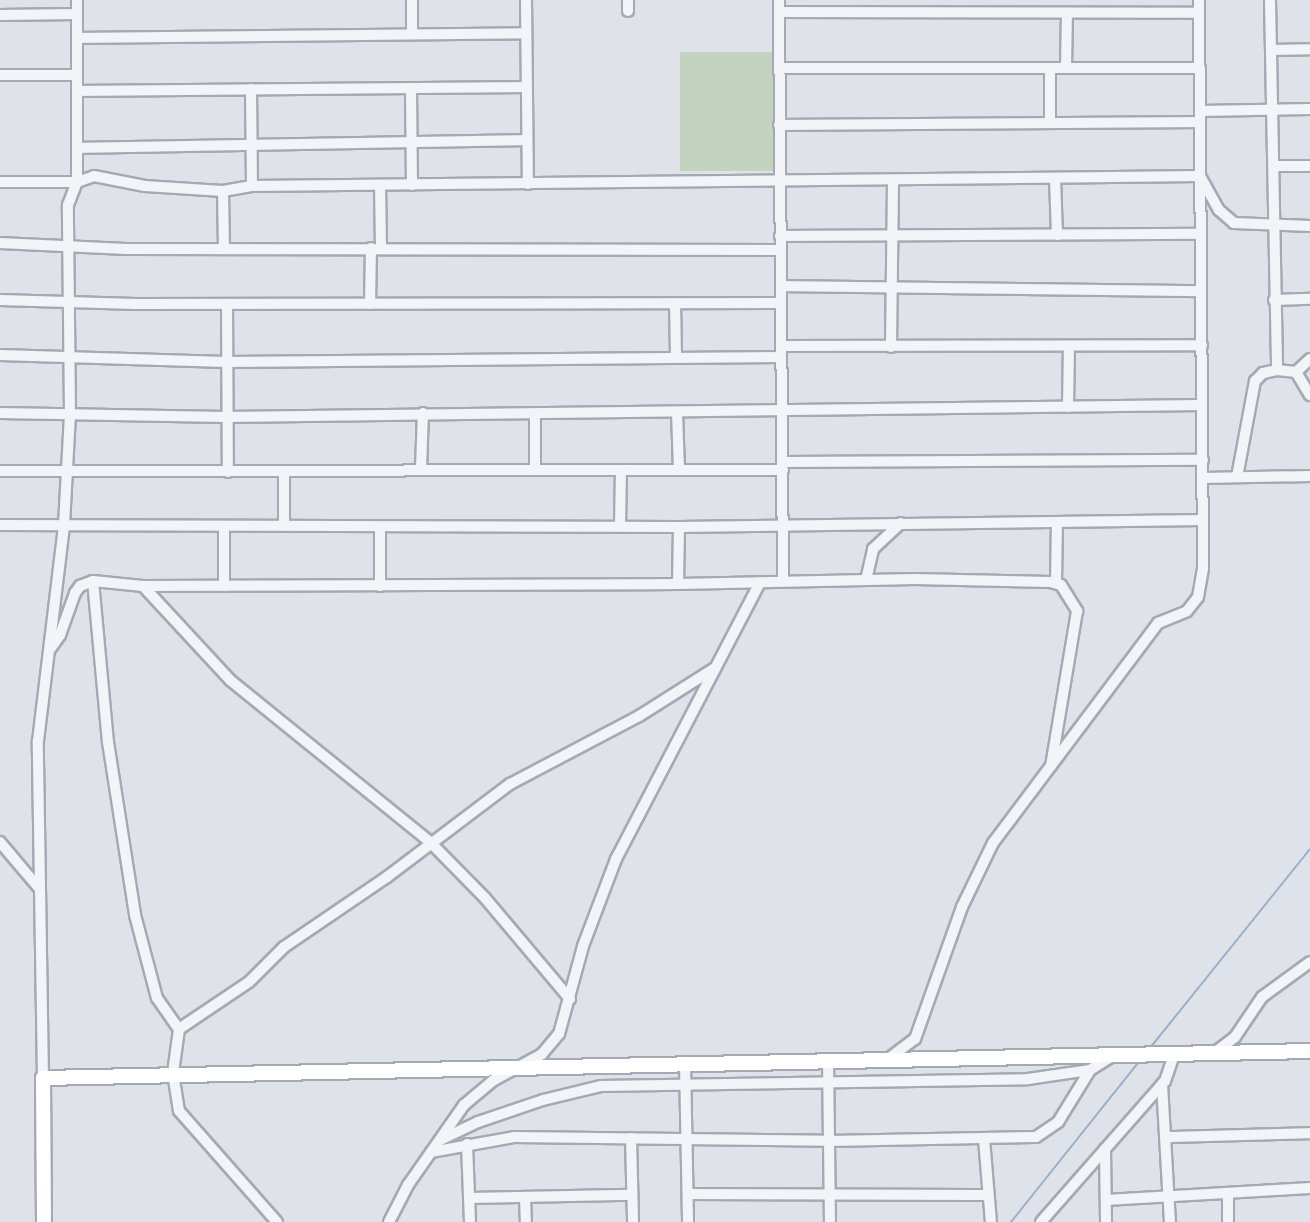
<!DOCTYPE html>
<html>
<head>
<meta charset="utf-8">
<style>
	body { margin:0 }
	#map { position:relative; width:1310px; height:1222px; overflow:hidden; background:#dfe3e9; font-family:"Golos Text",sans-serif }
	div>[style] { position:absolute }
	.green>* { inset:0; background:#c4d3c0; transform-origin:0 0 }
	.stream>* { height:2px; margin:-1px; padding:0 1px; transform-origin:1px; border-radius:1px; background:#98afcb }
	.roads { filter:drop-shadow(2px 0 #a4aab3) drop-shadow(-2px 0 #a4aab3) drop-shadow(0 2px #a4aab3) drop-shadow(0 -2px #a4aab3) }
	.minor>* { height:10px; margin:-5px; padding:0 5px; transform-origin:5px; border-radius:5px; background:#f2f4f7 }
	.major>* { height:14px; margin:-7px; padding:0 7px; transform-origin:7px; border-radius:7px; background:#fff }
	span { translate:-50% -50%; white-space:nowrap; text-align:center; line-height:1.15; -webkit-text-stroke:6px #eff2f6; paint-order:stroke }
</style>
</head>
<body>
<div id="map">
	<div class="green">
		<div style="left:774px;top:52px;width:119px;height:94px;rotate:90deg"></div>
	</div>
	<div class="stream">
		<div style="left:1150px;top:1048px;width:255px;rotate:-51.2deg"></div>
		<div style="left:1011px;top:1222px;width:208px;rotate:-51.4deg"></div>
	</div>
	<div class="roads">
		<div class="minor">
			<div style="left:412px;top:0;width:34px;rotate:90deg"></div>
			<div style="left:526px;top:0;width:184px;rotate:89.4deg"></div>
			<div style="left:779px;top:0;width:581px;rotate:89.61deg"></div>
			<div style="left:1270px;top:0;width:370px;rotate:88.9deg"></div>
			<div style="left:628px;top:11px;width:11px;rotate:-90deg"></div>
			<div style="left:779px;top:12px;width:420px;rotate:0.1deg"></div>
			<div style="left:0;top:15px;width:77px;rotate:-0.7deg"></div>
			<div style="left:77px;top:38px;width:449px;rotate:-0.6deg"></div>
			<div style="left:1271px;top:50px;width:39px;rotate:-1deg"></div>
			<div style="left:779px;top:68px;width:421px"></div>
			<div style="left:1050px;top:68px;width:55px;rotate:90deg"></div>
			<div style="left:1066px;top:68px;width:55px;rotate:-89deg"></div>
			<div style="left:0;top:75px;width:77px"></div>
			<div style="left:251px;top:89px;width:97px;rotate:89.4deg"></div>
			<div style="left:411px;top:89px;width:96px;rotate:89.4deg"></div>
			<div style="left:77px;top:91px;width:449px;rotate:-0.5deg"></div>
			<div style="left:1200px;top:111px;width:110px;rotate:-1deg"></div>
			<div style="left:779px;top:125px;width:421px;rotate:-0.4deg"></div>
			<div style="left:77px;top:148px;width:449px;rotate:-1deg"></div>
			<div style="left:1274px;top:166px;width:36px"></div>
			<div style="left:1055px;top:178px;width:57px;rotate:88deg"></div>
			<div style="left:0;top:182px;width:77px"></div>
			<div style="left:77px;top:182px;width:182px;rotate:-90deg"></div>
			<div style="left:380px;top:185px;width:63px;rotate:89.1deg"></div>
			<div style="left:223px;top:191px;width:58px;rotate:89deg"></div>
			<div style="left:780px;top:236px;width:421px;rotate:-0.3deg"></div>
			<div style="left:0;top:243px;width:126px;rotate:2.7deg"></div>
			<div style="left:126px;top:249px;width:655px;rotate:0.09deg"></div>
			<div style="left:781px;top:286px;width:420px;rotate:0.7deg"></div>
			<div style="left:0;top:300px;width:136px;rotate:1.7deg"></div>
			<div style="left:136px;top:304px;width:645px;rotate:-0.09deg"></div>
			<div style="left:1274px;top:300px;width:36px;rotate:-2deg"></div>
			<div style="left:675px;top:303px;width:54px;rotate:88.9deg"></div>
			<div style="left:370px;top:304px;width:56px;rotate:-89deg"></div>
			<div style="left:227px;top:305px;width:167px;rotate:89.7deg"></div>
			<div style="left:781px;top:346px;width:421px;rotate:-0.1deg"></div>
			<div style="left:891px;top:347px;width:167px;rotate:-89.3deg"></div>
			<div style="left:0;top:355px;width:226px;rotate:1.8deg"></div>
			<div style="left:226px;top:362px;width:555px;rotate:-0.52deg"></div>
			<div style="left:1296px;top:372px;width:19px;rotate:-43deg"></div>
			<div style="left:1068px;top:407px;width:61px;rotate:-89.1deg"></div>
			<div style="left:677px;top:412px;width:57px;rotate:88deg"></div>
			<div style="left:0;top:413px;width:226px;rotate:1deg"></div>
			<div style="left:226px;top:417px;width:976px;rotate:-0.7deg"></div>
			<div style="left:535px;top:414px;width:56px;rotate:90deg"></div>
			<div style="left:783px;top:462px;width:420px;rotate:-0.3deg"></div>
			<div style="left:421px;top:469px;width:56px;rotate:-88deg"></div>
			<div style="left:0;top:471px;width:783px;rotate:-0.07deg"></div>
			<div style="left:284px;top:471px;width:54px;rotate:90deg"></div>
			<div style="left:1237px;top:477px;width:98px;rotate:-79.4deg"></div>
			<div style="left:1255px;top:381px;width:11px;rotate:-45deg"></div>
			<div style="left:1263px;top:373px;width:14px;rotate:-12deg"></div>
			<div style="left:1277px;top:370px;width:19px;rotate:6deg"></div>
			<div style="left:1296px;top:372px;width:27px;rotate:59deg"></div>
			<div style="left:1203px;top:478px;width:107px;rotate:-1.1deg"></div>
			<div style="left:0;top:525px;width:679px;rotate:0.17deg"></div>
			<div style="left:679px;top:527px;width:524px;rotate:-0.77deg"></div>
			<div style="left:620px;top:526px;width:56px;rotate:-89deg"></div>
			<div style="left:380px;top:527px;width:59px;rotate:90deg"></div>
			<div style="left:866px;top:580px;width:32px;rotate:-77deg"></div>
			<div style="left:873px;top:549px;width:38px;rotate:-43deg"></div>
			<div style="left:93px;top:581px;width:162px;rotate:84.7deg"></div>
			<div style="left:108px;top:742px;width:175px;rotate:81.1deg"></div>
			<div style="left:135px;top:915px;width:86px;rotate:75.2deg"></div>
			<div style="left:157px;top:998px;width:38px;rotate:55deg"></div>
			<div style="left:1056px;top:583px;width:61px;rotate:-89.1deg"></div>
			<div style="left:678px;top:584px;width:57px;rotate:-89deg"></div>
			<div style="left:143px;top:586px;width:128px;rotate:47.2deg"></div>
			<div style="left:230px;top:680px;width:259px;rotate:39deg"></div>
			<div style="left:431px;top:843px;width:77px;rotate:45.5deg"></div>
			<div style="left:485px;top:898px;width:132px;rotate:49.9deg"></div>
			<div style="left:224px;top:586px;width:60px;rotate:-90deg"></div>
			<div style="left:51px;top:648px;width:16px;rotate:-55deg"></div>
			<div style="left:60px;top:635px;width:45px;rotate:-70.3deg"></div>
			<div style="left:75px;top:593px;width:9px;rotate:-54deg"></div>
			<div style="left:80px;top:586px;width:14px;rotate:-21deg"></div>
			<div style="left:93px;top:581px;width:50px;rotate:5.7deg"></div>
			<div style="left:143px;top:586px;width:535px;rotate:-0.21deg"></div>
			<div style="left:678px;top:584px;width:237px;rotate:-1.2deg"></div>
			<div style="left:915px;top:579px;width:135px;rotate:1.3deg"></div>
			<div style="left:1050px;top:582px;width:11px;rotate:15deg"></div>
			<div style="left:1061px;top:585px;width:31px;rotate:58deg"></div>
			<div style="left:1077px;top:611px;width:157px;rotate:99.5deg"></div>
			<div style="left:0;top:842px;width:59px;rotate:49.8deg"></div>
			<div style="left:1214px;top:1053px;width:26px;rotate:-37deg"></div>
			<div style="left:1235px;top:1037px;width:48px;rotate:-56deg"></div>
			<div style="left:1262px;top:997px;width:59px;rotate:-36.1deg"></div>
			<div style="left:888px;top:1059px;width:34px;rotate:-37deg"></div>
			<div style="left:915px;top:1039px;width:140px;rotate:-70.4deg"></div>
			<div style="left:962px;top:907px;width:71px;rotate:-64.2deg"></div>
			<div style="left:993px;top:843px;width:275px;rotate:-53.1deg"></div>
			<div style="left:1158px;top:623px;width:31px;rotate:-22deg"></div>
			<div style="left:1187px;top:611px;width:18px;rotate:-52deg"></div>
			<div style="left:1198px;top:597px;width:29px;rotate:-80deg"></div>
			<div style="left:1203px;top:568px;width:568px;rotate:-90.4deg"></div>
			<div style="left:828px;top:1060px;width:162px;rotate:89.3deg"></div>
			<div style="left:685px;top:1063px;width:159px;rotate:88.9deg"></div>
			<div style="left:43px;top:1078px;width:337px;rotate:-90.9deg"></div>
			<div style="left:38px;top:741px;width:218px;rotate:-83.1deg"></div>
			<div style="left:64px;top:525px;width:112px;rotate:-86.9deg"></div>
			<div style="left:70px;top:413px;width:208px;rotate:-90.6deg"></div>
			<div style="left:68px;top:205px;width:25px;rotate:-69deg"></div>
			<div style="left:77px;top:182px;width:18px;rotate:-19deg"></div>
			<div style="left:94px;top:176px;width:52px;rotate:11.1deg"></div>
			<div style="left:145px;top:186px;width:78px;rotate:3.7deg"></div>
			<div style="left:223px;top:191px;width:29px;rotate:-10deg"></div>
			<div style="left:252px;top:186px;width:948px;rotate:-0.6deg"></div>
			<div style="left:1200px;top:176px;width:39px;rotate:61deg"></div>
			<div style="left:1219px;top:210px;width:20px;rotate:41deg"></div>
			<div style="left:1234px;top:223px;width:76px;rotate:2.3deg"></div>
			<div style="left:1162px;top:1084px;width:138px;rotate:86.7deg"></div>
			<div style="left:1168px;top:1137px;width:142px;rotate:-1.6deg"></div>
			<div style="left:631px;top:1138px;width:84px;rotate:88.6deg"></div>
			<div style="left:984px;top:1139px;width:83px;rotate:85.2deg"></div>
			<div style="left:440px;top:1140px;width:42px;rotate:-25.3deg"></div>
			<div style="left:478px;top:1122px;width:69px;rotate:-18.7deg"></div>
			<div style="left:543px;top:1100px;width:60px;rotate:-13.6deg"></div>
			<div style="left:601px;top:1086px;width:427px;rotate:-0.9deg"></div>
			<div style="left:1028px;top:1079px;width:63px;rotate:-8.3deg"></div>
			<div style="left:1090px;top:1070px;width:26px;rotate:-32deg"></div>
			<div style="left:467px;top:1144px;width:78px;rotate:87.8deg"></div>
			<div style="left:1105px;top:1149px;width:73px;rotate:89.2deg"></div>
			<div style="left:431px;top:1152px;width:84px;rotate:-10.2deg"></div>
			<div style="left:514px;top:1137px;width:315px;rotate:0.7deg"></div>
			<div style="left:829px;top:1141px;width:207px;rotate:-1.1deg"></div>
			<div style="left:1036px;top:1137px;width:27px;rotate:-34deg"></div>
			<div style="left:1058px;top:1122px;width:61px;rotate:-58.4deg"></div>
			<div style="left:1228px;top:1193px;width:29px;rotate:90deg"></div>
			<div style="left:688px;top:1194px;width:298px;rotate:0.2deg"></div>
			<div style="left:525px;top:1197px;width:25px;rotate:88deg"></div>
			<div style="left:469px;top:1198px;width:163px;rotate:-1.1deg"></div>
			<div style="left:1106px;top:1200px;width:204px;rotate:-3.4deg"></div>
			<div style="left:277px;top:1222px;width:148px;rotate:-131.4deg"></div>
			<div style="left:179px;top:1111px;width:38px;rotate:-99deg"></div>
			<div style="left:173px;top:1073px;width:44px;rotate:-82.2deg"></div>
			<div style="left:179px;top:1029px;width:84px;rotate:-33.9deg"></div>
			<div style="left:249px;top:982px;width:49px;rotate:-45deg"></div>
			<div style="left:284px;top:947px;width:125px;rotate:-34.2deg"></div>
			<div style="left:387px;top:877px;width:154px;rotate:-37.1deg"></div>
			<div style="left:510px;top:784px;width:146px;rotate:-27.8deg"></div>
			<div style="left:639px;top:716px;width:90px;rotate:-32.3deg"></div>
			<div style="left:389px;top:1222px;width:42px;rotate:-62.8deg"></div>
			<div style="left:408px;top:1185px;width:98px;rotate:-55deg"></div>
			<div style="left:464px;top:1105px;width:39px;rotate:-40deg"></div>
			<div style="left:494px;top:1080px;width:55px;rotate:-28.4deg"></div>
			<div style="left:542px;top:1054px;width:26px;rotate:-50deg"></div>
			<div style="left:559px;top:1034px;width:91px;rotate:-74.7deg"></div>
			<div style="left:583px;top:946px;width:93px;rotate:-69.2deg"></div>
			<div style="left:616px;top:859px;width:312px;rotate:-62.5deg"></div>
			<div style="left:1041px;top:1222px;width:188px;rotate:-48.7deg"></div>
			<div style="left:1165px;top:1081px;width:28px;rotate:-71deg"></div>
		</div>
		<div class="major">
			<div style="left:44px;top:1222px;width:144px;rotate:-90.4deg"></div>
			<div style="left:43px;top:1078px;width:1267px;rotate:-1.22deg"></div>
		</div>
	</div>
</div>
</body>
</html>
